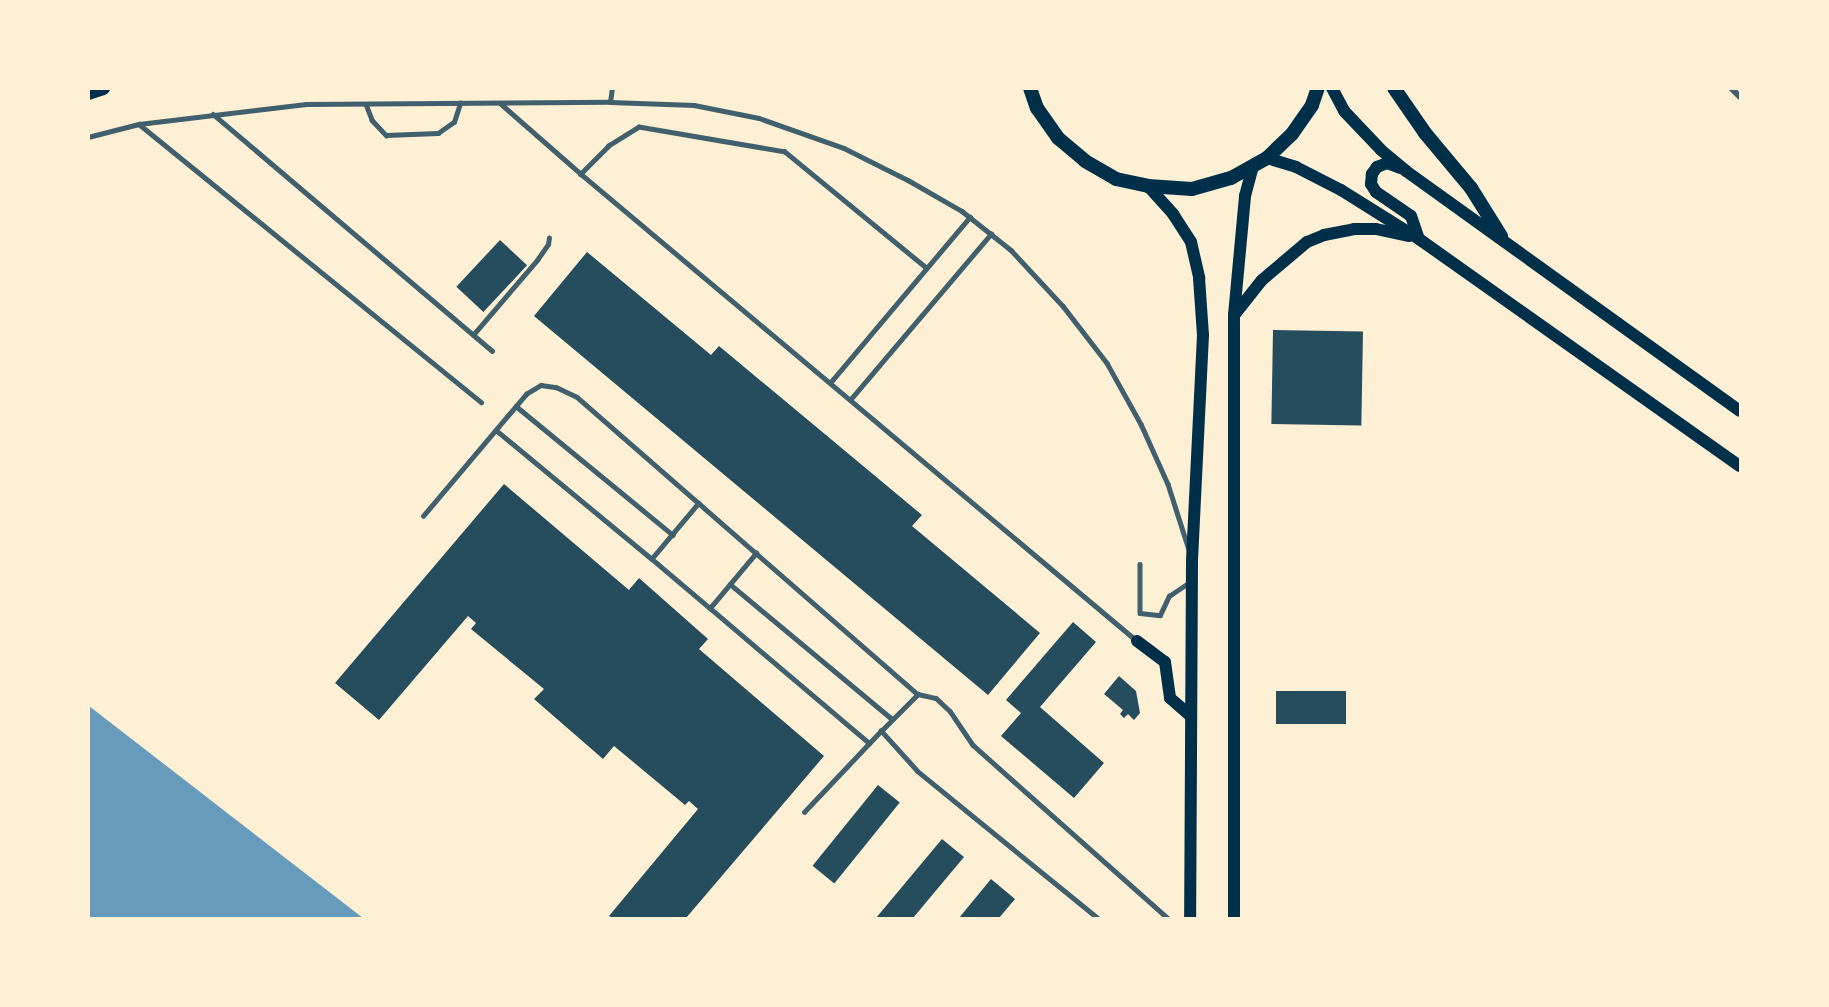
<!DOCTYPE html>
<html>
<head>
<meta charset="utf-8">
<style>
	body { margin:0 }
	#map { position:relative; width:1829px; height:1007px; overflow:hidden; background:#fdf0d5; font-family:"Work Sans",sans-serif }
	div>[style] { position:absolute }
	.water>* { inset:0; background:#669bbc }
	.building>* { inset:0; background:#264d5e; transform-origin:0 0 }
	.service>* { height:4.5px; margin:-2.25px; padding:0 2.25px; transform-origin:2.25px; border-radius:2.25px; background:#3f606c }
	.minor>* { height:6px; margin:-3px; padding:0 3px; transform-origin:3px; border-radius:3px; background:#3f606c }
	.secondary>* { height:12px; margin:-6px; padding:0 6px; transform-origin:6px; border-radius:6px; background:#003049 }
	.primary>* { height:14px; margin:-7px; padding:0 7px; transform-origin:7px; border-radius:7px; background:#003049 }
	span { translate:-50% -50%; white-space:nowrap; text-align:center; line-height:1.15; -webkit-text-stroke:4.5px #fdf0d5; paint-order:stroke }
	.frame { position:absolute; inset:0; border:90px solid #fdf0d5; pointer-events:none }
</style>
</head>
<body>
<div id="map">
	<div class="water">
		<div style="clip-path:polygon(88px 706px,89px 706px,363px 918px,89px 918px)"></div>
	</div>
	<div class="building">
		<div style="left:500px;top:240px;width:37px;height:64px;rotate:43deg"></div>
		<div style="clip-path:polygon(587px 252px,711px 355px,719px 346px,922px 515px,912px 526px,1040px 633px,988px 695px,534px 316px)"></div>
		<div style="left:1273px;top:330px;width:90px;height:94px;rotate:1deg"></div>
		<div style="clip-path:polygon(504px 484px,629px 590px,639px 578px,708px 639px,699px 649px,824px 756px,686px 918px,613px 918px,609px 916px,698px 809px,689px 801px,685px 805px,614px 746px,603px 759px,534px 699px,544px 689px,471px 629px,476px 623px,468px 616px,379px 720px,335px 683px)"></div>
		<div style="clip-path:polygon(1073px 622px,1096px 642px,1040px 707px,1104px 763px,1074px 798px,1001px 736px,1021px 713px,1006px 700px)"></div>
		<div style="clip-path:polygon(1119px 676px,1136px 691px,1140px 713px,1134px 720px,1128px 714px,1124px 718px,1120px 714px,1123px 710px,1104px 694px)"></div>
		<div style="left:1276px;top:691px;width:70px;height:33px"></div>
		<div style="left:878px;top:785px;width:28px;height:104px;rotate:39deg"></div>
		<div style="clip-path:polygon(942px 839px,964px 857px,913px 918px,876px 918px)"></div>
		<div style="clip-path:polygon(991px 879px,1015px 899px,999px 918px,959px 918px)"></div>
	</div>
	<div class="service">
		<div style="left:610px;top:102px;width:14px;rotate:-82deg"></div>
		<div style="left:500px;top:103px;width:108px;rotate:41.2deg"></div>
		<div style="left:366px;top:104px;width:17px;rotate:69deg"></div>
		<div style="left:372px;top:120px;width:21px;rotate:47deg"></div>
		<div style="left:386px;top:135px;width:52px;rotate:-2.2deg"></div>
		<div style="left:438px;top:133px;width:19px;rotate:-35deg"></div>
		<div style="left:454px;top:122px;width:20px;rotate:-72deg"></div>
		<div style="left:213px;top:114px;width:366px;rotate:40.3deg"></div>
		<div style="left:139px;top:124px;width:441px;rotate:39.1deg"></div>
		<div style="left:88px;top:137px;width:53px;rotate:-14.3deg"></div>
		<div style="left:139px;top:124px;width:168px;rotate:-6.8deg"></div>
		<div style="left:306px;top:104px;width:304px;rotate:-0.4deg"></div>
		<div style="left:610px;top:102px;width:84px;rotate:2deg"></div>
		<div style="left:694px;top:105px;width:66px;rotate:11.3deg"></div>
		<div style="left:759px;top:118px;width:90px;rotate:19.4deg"></div>
		<div style="left:844px;top:148px;width:72px;rotate:26.6deg"></div>
		<div style="left:908px;top:180px;width:62px;rotate:29.9deg"></div>
		<div style="left:962px;top:211px;width:63px;rotate:38.5deg"></div>
		<div style="left:1011px;top:250px;width:76px;rotate:47.1deg"></div>
		<div style="left:1063px;top:306px;width:72px;rotate:52.3deg"></div>
		<div style="left:1107px;top:363px;width:70px;rotate:60.9deg"></div>
		<div style="left:1141px;top:424px;width:66px;rotate:65.8deg"></div>
		<div style="left:1168px;top:484px;width:69px;rotate:72.3deg"></div>
		<div style="left:926px;top:268px;width:183px;rotate:-140.6deg"></div>
		<div style="left:785px;top:152px;width:148px;rotate:-170.3deg"></div>
		<div style="left:639px;top:127px;width:36px;rotate:148deg"></div>
		<div style="left:609px;top:146px;width:40px;rotate:135deg"></div>
		<div style="left:581px;top:174px;width:725px;rotate:40.02deg"></div>
		<div style="left:473px;top:335px;width:99px;rotate:-49.5deg"></div>
		<div style="left:537px;top:260px;width:19px;rotate:-55deg"></div>
		<div style="left:548px;top:244px;width:6px;rotate:-81deg"></div>
		<div style="left:830px;top:383px;width:217px;rotate:-49.9deg"></div>
		<div style="left:850px;top:400px;width:218px;rotate:-49.7deg"></div>
		<div style="left:516px;top:406px;width:203px;rotate:39.4deg"></div>
		<div style="left:496px;top:430px;width:202px;rotate:39.6deg"></div>
		<div style="left:699px;top:503px;width:73px;rotate:130deg"></div>
		<div style="left:652px;top:559px;width:76px;rotate:40.2deg"></div>
		<div style="left:710px;top:608px;width:72px;rotate:-50.1deg"></div>
		<div style="left:423px;top:516px;width:160px;rotate:-49.8deg"></div>
		<div style="left:526px;top:394px;width:17px;rotate:-31deg"></div>
		<div style="left:541px;top:385px;width:15px;rotate:8deg"></div>
		<div style="left:556px;top:387px;width:23px;rotate:25deg"></div>
		<div style="left:577px;top:397px;width:452px;rotate:41.1deg"></div>
		<div style="left:1140px;top:564px;width:49px;rotate:90deg"></div>
		<div style="left:1140px;top:613px;width:20px;rotate:6deg"></div>
		<div style="left:1160px;top:615px;width:21px;rotate:-65deg"></div>
		<div style="left:1169px;top:596px;width:25px;rotate:-34deg"></div>
		<div style="left:730px;top:584px;width:209px;rotate:39.8deg"></div>
		<div style="left:710px;top:608px;width:209px;rotate:40.3deg"></div>
		<div style="left:804px;top:812px;width:112px;rotate:-46.5deg"></div>
		<div style="left:1097px;top:918px;width:232px;rotate:-140.8deg"></div>
		<div style="left:917px;top:771px;width:54px;rotate:-132deg"></div>
		<div style="left:881px;top:731px;width:52px;rotate:-45deg"></div>
		<div style="left:918px;top:694px;width:18px;rotate:13deg"></div>
		<div style="left:936px;top:698px;width:19px;rotate:43deg"></div>
		<div style="left:950px;top:711px;width:41px;rotate:55.9deg"></div>
		<div style="left:973px;top:745px;width:261px;rotate:41.6deg"></div>
	</div>
	<div class="minor">
		<div style="left:1731px;top:88px;width:13px;rotate:45deg"></div>
	</div>
	<div class="secondary">
		<div style="left:1332px;top:88px;width:27px;rotate:62deg"></div>
		<div style="left:1345px;top:112px;width:52px;rotate:46.5deg"></div>
		<div style="left:1381px;top:150px;width:33px;rotate:40deg"></div>
		<div style="left:1406px;top:171px;width:411px;rotate:35.7deg"></div>
		<div style="left:1267px;top:158px;width:30px;rotate:17deg"></div>
		<div style="left:1296px;top:167px;width:51px;rotate:27.1deg"></div>
		<div style="left:1341px;top:190px;width:92px;rotate:32.1deg"></div>
		<div style="left:1419px;top:239px;width:393px;rotate:35.3deg"></div>
		<div style="left:1400px;top:168px;width:14px;rotate:-159deg"></div>
		<div style="left:1387px;top:163px;width:11px;rotate:158deg"></div>
		<div style="left:1377px;top:167px;width:9px;rotate:126deg"></div>
		<div style="left:1372px;top:174px;width:10px;rotate:96deg"></div>
		<div style="left:1371px;top:184px;width:9px;rotate:58deg"></div>
		<div style="left:1376px;top:192px;width:42px;rotate:34.4deg"></div>
		<div style="left:1411px;top:216px;width:24px;rotate:71deg"></div>
		<div style="left:1148px;top:186px;width:38px;rotate:48deg"></div>
		<div style="left:1173px;top:214px;width:33px;rotate:57deg"></div>
		<div style="left:1191px;top:242px;width:37px;rotate:77deg"></div>
		<div style="left:1199px;top:278px;width:57px;rotate:86deg"></div>
		<div style="left:1203px;top:335px;width:226px;rotate:92.8deg"></div>
		<div style="left:1192px;top:561px;width:357px;rotate:90.3deg"></div>
		<div style="left:1235px;top:314px;width:43px;rotate:-51.5deg"></div>
		<div style="left:1262px;top:280px;width:59px;rotate:-40.2deg"></div>
		<div style="left:1307px;top:242px;width:18px;rotate:-22deg"></div>
		<div style="left:1324px;top:235px;width:31px;rotate:-11deg"></div>
		<div style="left:1354px;top:229px;width:22px"></div>
		<div style="left:1376px;top:229px;width:34px;rotate:12deg"></div>
		<div style="left:1137px;top:641px;width:35px;rotate:37deg"></div>
		<div style="left:1165px;top:662px;width:36px;rotate:82deg"></div>
		<div style="left:1170px;top:698px;width:28px;rotate:41deg"></div>
		<div style="left:1234px;top:918px;width:603px;rotate:-90deg"></div>
		<div style="left:1234px;top:315px;width:120px;rotate:-84.7deg"></div>
		<div style="left:1245px;top:196px;width:31px;rotate:-75deg"></div>
	</div>
	<div class="primary">
		<div style="left:1030px;top:88px;width:21px;rotate:71deg"></div>
		<div style="left:1037px;top:108px;width:37px;rotate:55deg"></div>
		<div style="left:1058px;top:138px;width:35px;rotate:40deg"></div>
		<div style="left:1085px;top:161px;width:36px;rotate:30deg"></div>
		<div style="left:1116px;top:179px;width:33px;rotate:12deg"></div>
		<div style="left:1148px;top:186px;width:44px;rotate:3.9deg"></div>
		<div style="left:1192px;top:189px;width:41px;rotate:-15.8deg"></div>
		<div style="left:1231px;top:178px;width:41px;rotate:-29.1deg"></div>
		<div style="left:1267px;top:158px;width:35px;rotate:-44deg"></div>
		<div style="left:1292px;top:134px;width:35px;rotate:-55deg"></div>
		<div style="left:1312px;top:105px;width:18px;rotate:-71deg"></div>
		<div style="left:1394px;top:88px;width:55px;rotate:55.4deg"></div>
		<div style="left:1425px;top:133px;width:72px;rotate:50.1deg"></div>
		<div style="left:1471px;top:188px;width:57px;rotate:58deg"></div>
		<div style="left:88px;top:93px;width:16px;rotate:-18deg"></div>
	</div>
	<div class="frame"></div>
</div>
</body>
</html>
